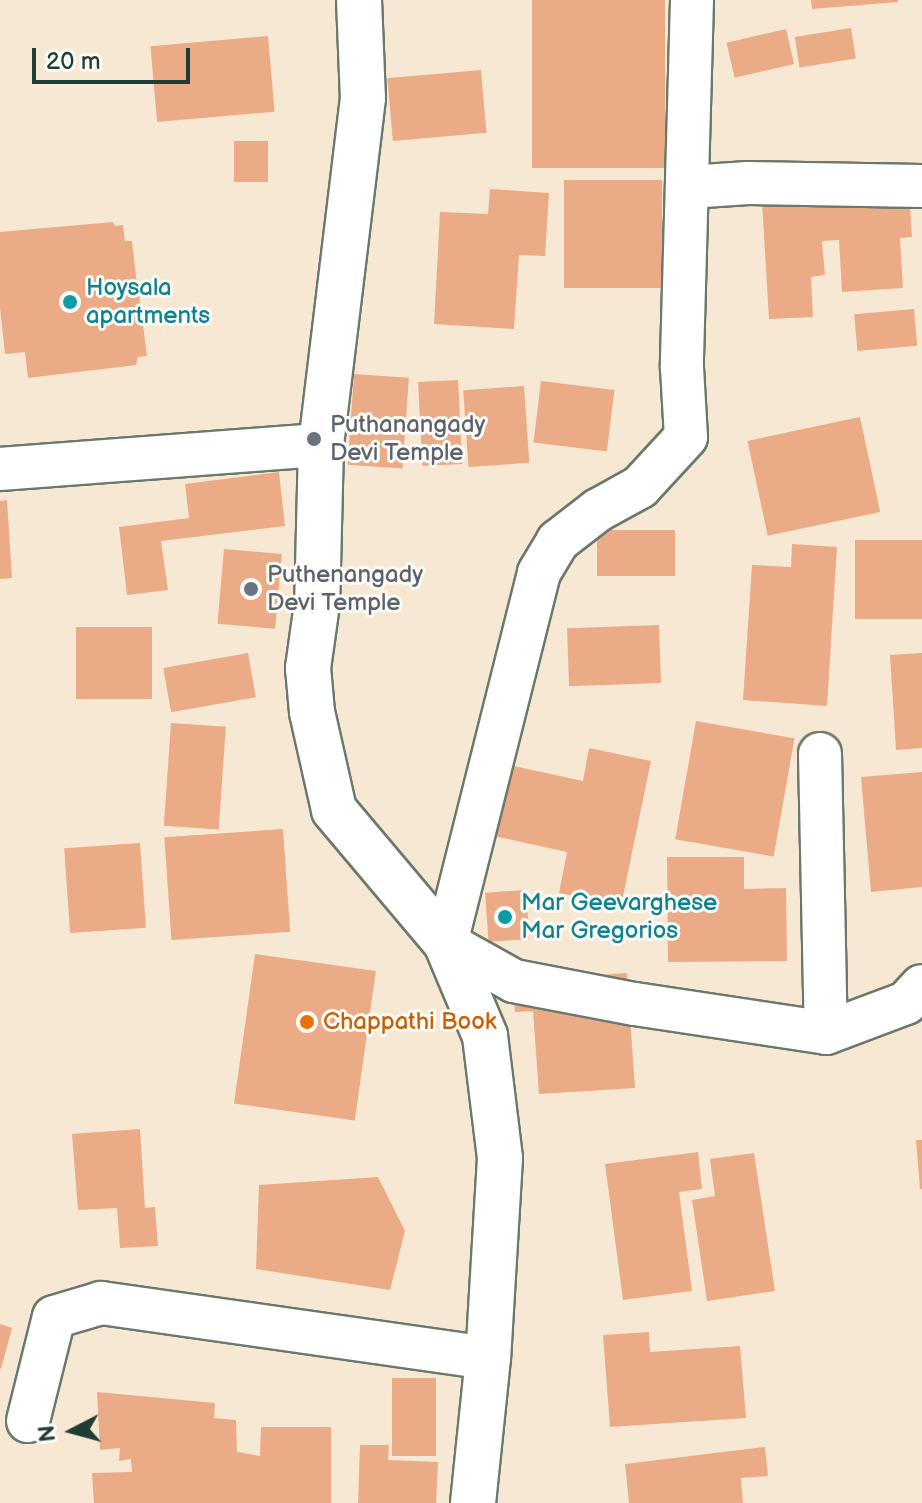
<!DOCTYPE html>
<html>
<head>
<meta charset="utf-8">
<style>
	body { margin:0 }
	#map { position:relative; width:922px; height:1503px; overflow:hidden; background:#f7e8d4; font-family:"Balsamiq Sans",sans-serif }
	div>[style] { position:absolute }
	.building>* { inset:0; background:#ecab87; transform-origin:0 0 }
	.roads { filter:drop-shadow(2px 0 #6b796c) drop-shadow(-2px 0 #6b796c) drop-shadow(0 2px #6b796c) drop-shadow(0 -2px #6b796c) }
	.minor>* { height:42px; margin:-21px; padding:0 21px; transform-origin:21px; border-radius:21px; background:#fff }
	.secondary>* { height:44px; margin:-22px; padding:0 22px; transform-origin:22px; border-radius:22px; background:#fff }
	.dots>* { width:22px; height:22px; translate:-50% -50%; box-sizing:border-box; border:4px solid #fdfcf7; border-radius:50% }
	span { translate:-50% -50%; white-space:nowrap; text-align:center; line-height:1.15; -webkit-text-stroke:6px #fdfcf7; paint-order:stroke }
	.culture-label { font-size:24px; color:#0d838f }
	.left { translate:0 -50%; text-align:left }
	.worship-label { font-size:24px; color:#5b616d }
	.food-label { font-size:24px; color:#c56008 }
	.north { position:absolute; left:32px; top:1391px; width:80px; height:80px; -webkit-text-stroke:6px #fdfcf7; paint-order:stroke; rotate:264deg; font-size:22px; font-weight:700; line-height:32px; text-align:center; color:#1f3d34 }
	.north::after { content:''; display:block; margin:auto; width:28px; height:36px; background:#1f3d34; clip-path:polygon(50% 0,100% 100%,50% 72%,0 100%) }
	.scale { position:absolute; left:32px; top:48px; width:158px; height:36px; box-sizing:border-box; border:4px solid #1f3d34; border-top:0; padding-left:10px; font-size:24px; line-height:28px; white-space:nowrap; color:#1f3d34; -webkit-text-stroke:6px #fdfcf7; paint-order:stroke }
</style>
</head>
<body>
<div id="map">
	<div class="building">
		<div style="left:532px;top:0;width:133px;height:168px"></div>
		<div style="clip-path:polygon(811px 0,898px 0,898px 2px,812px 9px)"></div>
		<div style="left:851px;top:28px;width:31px;height:57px;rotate:81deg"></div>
		<div style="left:786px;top:29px;width:36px;height:61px;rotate:77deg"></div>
		<div style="left:268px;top:36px;width:76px;height:118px;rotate:85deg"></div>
		<div style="left:481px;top:70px;width:63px;height:94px;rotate:85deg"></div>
		<div style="left:268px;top:141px;width:41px;height:34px;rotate:90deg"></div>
		<div style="clip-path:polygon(908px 175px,912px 237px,900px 238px,903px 288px,842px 292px,839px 240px,822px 241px,825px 275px,811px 277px,813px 317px,769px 319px,761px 185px)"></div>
		<div style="left:564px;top:180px;width:98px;height:108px"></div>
		<div style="clip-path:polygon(490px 189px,549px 193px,545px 256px,519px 255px,514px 329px,434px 324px,440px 212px,488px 214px)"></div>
		<div style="clip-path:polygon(113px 222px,115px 226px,123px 225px,125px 241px,132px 241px,137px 284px,128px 287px,129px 296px,139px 294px,147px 356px,138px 357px,136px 365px,28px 378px,25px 352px,5px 354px,0 308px,0 232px)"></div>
		<div style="left:914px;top:309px;width:37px;height:60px;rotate:85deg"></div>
		<div style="left:354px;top:374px;width:55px;height:91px;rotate:4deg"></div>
		<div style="left:458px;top:380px;width:84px;height:40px;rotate:87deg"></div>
		<div style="left:541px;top:381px;width:74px;height:62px;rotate:7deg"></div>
		<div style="left:524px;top:386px;width:77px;height:61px;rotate:86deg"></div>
		<div style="left:860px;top:417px;width:97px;height:115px;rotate:78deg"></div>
		<div style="clip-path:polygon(279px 472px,285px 526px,161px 541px,168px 590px,127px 595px,119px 527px,189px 518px,185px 484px)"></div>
		<div style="clip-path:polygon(7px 500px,12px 578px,0 579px,0 501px)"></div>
		<div style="left:597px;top:530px;width:78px;height:46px"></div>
		<div style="left:922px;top:540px;width:79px;height:67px;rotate:90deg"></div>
		<div style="clip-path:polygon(792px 544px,837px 547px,827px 706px,743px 700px,752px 565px,791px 567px)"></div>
		<div style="left:224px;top:549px;width:58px;height:75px;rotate:5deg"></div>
		<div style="left:659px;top:625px;width:58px;height:92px;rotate:88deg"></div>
		<div style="left:76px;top:627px;width:76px;height:72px"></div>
		<div style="left:248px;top:653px;width:45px;height:86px;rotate:80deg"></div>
		<div style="clip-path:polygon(922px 653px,922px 748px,896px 750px,890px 655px)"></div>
		<div style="left:696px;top:721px;width:100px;height:120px;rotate:10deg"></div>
		<div style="left:171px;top:723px;width:55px;height:103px;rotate:4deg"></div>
		<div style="clip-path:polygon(589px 748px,651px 761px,621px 906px,559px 893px,567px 852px,490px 835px,505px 764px,583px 781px)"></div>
		<div style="clip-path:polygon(922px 772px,922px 887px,871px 892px,861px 777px)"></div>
		<div style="left:283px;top:829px;width:103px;height:119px;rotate:86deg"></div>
		<div style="left:140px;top:843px;width:85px;height:76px;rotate:86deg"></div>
		<div style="clip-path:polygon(667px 857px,744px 857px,744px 889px,786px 888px,787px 961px,668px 962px)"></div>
		<div style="left:526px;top:890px;width:49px;height:41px;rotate:86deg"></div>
		<div style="left:255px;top:954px;width:122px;height:151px;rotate:8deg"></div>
		<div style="clip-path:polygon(627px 973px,635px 1088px,539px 1094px,533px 1011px,515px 1012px,512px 982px)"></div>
		<div style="clip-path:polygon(140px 1129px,145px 1208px,155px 1207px,158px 1246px,120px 1248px,117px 1208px,78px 1210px,72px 1134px)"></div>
		<div style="clip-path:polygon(916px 1140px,922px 1140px,922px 1189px,920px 1189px)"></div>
		<div style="clip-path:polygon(698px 1152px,702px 1189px,679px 1192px,692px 1291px,623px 1300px,605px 1164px)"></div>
		<div style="clip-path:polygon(754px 1153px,775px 1291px,707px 1301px,692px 1200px,715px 1196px,710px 1159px)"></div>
		<div style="clip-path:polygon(378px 1177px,405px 1231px,390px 1290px,256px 1269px,259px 1185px)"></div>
		<div style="clip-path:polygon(0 1324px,12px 1328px,1px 1369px,0 1368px)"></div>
		<div style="clip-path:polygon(649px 1332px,650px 1352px,740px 1346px,746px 1418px,610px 1427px,603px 1335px)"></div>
		<div style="left:392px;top:1378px;width:44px;height:78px"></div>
		<div style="clip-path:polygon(97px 1392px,215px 1403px,214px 1418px,236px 1420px,237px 1452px,260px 1456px,261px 1427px,331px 1427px,331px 1503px,94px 1503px,92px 1473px,132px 1472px,131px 1459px,119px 1461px,120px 1448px,100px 1450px)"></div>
		<div style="clip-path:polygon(360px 1445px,389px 1445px,388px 1460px,438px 1462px,436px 1503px,358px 1503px)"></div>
		<div style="clip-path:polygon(765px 1447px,768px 1476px,741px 1478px,743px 1503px,629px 1503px,625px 1464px)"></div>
	</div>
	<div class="roads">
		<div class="minor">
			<div style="left:692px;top:0;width:368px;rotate:91.6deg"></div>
			<div style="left:682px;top:368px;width:69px;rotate:86.7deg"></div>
			<div style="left:686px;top:437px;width:68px;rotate:132.6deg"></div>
			<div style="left:640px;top:487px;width:48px;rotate:151.3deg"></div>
			<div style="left:598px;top:510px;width:51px;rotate:142.2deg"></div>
			<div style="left:558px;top:541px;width:37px;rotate:121deg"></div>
			<div style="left:539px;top:573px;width:382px;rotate:104.1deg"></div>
			<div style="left:446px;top:943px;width:78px;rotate:29.2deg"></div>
			<div style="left:514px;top:981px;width:123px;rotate:10.8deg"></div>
			<div style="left:635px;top:1004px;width:193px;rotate:8.6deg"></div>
			<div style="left:826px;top:1033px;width:85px;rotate:-20.6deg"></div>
			<div style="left:906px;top:1003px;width:23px;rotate:-47deg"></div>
			<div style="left:689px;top:187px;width:59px;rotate:-3.9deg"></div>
			<div style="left:748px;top:183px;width:174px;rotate:1deg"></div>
			<div style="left:0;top:469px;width:322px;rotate:-4.3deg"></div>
			<div style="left:820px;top:754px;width:279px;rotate:88.8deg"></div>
			<div style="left:28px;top:1421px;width:107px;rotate:-76deg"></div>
			<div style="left:54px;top:1317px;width:49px;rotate:-16.6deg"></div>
			<div style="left:101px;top:1303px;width:391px;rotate:8.1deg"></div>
		</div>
		<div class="secondary">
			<div style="left:359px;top:0;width:98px;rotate:87.7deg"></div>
			<div style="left:363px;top:98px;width:350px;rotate:96.9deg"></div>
			<div style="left:321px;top:445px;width:159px;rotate:91.4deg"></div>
			<div style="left:317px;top:604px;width:65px;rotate:98deg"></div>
			<div style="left:308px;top:668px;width:44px;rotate:84.8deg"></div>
			<div style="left:312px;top:712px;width:100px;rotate:77.3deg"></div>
			<div style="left:334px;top:810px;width:174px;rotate:49.9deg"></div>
			<div style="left:446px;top:943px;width:101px;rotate:67.2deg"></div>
			<div style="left:485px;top:1036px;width:123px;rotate:83deg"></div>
			<div style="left:500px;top:1158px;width:200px;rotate:93.4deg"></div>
			<div style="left:488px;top:1358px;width:146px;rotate:95.9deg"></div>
		</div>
	</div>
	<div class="dots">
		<div style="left:70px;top:302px;background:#0f9aa8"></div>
		<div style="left:314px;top:439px;background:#6b7280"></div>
		<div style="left:251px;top:589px;background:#6b7280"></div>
		<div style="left:505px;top:917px;background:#0f9aa8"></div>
		<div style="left:307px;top:1022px;background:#e8710a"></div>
	</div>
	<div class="culture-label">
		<span class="left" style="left:86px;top:302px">Hoysala<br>apartments</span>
		<span class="left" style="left:521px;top:917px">Mar Geevarghese<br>Mar Gregorios</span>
	</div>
	<div class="worship-label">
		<span class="left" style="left:330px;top:439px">Puthanangady<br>Devi Temple</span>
		<span class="left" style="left:267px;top:589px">Puthenangady<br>Devi Temple</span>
	</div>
	<div class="food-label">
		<span class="left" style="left:323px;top:1022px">Chappathi Book</span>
	</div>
	<div class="north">N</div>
	<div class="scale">20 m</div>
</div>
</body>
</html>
